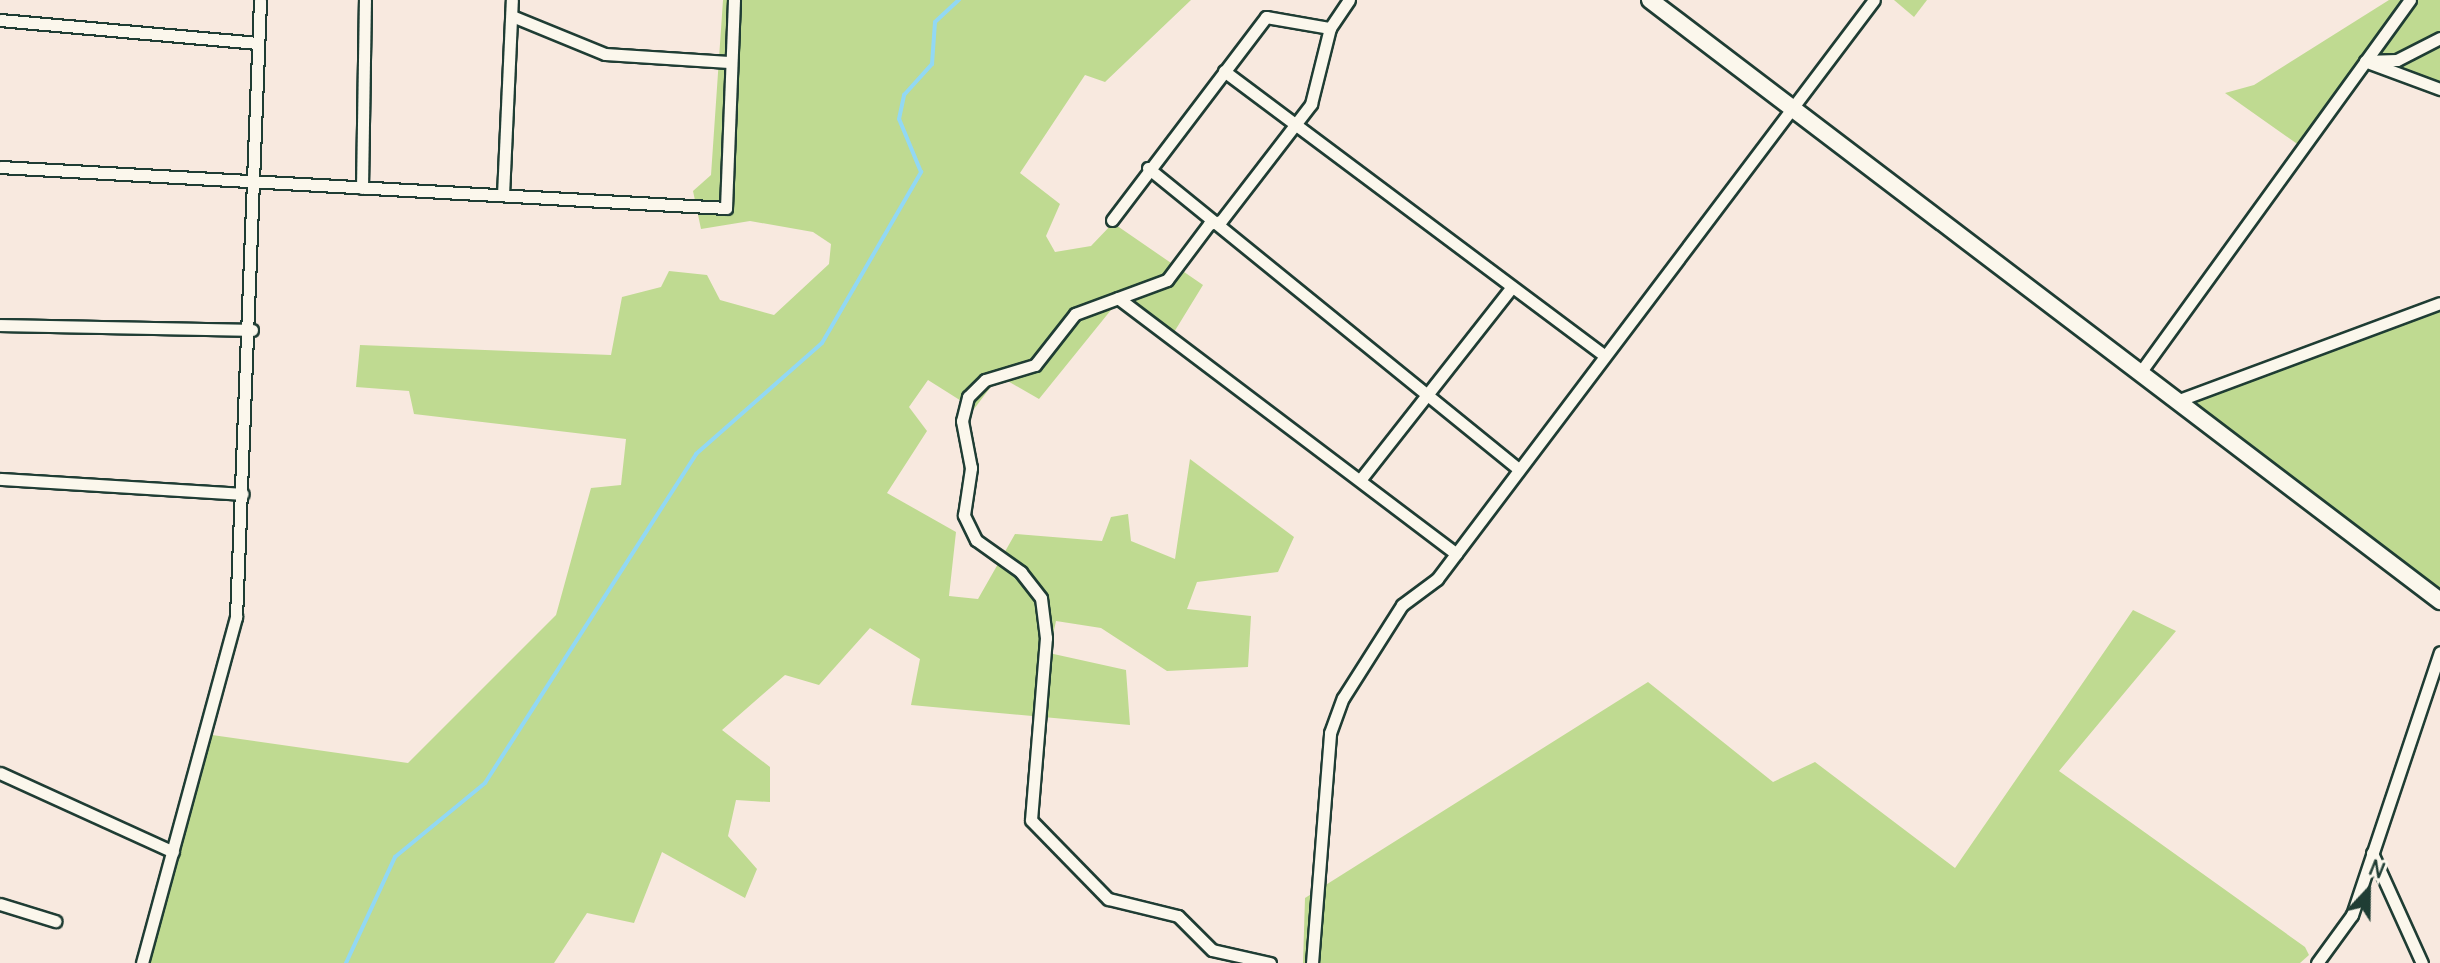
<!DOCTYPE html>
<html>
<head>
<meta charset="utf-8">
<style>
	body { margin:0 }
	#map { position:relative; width:2440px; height:963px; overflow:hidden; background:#f8e9df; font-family:Delius,sans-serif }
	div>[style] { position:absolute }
	.green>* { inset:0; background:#bfda91 }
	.stream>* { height:4px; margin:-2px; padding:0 2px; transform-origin:2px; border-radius:2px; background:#92d8f4 }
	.roads { filter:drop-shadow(2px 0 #1f3d34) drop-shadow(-2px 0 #1f3d34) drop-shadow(0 2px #1f3d34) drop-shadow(0 -2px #1f3d34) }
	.street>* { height:11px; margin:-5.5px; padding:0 5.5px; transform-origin:5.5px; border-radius:5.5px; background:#fbf7ec }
	.secondary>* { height:16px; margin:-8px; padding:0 8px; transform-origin:8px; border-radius:8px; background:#fbf7ec }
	span { translate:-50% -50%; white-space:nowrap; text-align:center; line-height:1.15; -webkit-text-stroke:8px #fbf7ec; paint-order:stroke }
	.north { position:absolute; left:2328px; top:851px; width:80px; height:80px; -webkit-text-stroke:6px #fbf7ec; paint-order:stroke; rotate:22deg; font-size:22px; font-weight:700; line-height:32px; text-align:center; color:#1f3d34 }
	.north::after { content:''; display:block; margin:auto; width:28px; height:36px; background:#1f3d34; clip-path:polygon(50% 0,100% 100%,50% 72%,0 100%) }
</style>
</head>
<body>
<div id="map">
	<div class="green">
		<div style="clip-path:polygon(723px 0,1191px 0,1105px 82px,1085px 75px,1020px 173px,1060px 204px,1046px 236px,1055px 252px,1091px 246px,1113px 223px,1203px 285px,1168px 342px,1115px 305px,1039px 399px,999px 376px,974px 409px,928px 380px,909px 407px,927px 431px,887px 493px,956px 532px,949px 596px,978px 599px,1015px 534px,1102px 541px,1111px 517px,1128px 514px,1131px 541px,1175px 559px,1190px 459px,1294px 537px,1278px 572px,1197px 582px,1187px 609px,1251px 616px,1248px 667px,1167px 671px,1101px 628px,1056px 621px,1049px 653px,1126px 670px,1130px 725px,911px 705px,920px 659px,870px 628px,819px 685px,785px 675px,722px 730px,770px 767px,770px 802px,736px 800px,728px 836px,757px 869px,745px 898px,662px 852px,634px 923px,587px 913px,554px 963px,142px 963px,205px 734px,408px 763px,556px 615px,591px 488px,621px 485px,626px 439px,414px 414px,409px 391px,356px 387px,360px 345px,611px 355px,622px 297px,661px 287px,669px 271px,707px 275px,720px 300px,774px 315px,829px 264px,831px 244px,813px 232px,750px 221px,701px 229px,693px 191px,711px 175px)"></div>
		<div style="clip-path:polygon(1894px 0,1927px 0,1914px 17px)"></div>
		<div style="clip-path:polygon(2389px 0,2440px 0,2440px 98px,2430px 86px,2365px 62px,2303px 148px,2225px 93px,2254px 85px)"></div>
		<div style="clip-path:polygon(2440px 303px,2440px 601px,2182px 399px)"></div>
		<div style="clip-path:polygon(2133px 610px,2176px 631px,2059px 771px,2305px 947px,2309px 955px,2300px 963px,1303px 963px,1305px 898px,1648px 682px,1773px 782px,1815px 762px,1955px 868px)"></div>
	</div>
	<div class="stream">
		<div style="left:346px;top:963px;width:117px;rotate:-65.2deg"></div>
		<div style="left:395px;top:857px;width:117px;rotate:-39.4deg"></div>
		<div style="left:485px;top:783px;width:391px;rotate:-57.3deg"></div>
		<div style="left:696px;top:454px;width:168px;rotate:-41.4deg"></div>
		<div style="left:822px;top:343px;width:198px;rotate:-59.9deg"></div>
		<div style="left:921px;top:172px;width:57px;rotate:-112.5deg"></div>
		<div style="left:899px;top:119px;width:25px;rotate:-78deg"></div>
		<div style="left:904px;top:95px;width:42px;rotate:-47.9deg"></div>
		<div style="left:932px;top:64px;width:42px;rotate:-85.9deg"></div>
		<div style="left:935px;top:22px;width:33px;rotate:-43deg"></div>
	</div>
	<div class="roads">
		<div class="street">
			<div style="left:512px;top:16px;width:100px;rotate:22.2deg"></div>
			<div style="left:605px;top:54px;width:124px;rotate:3.7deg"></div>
			<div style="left:0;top:20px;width:257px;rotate:5.1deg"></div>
			<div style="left:2365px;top:61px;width:32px;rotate:-2deg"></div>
			<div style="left:2397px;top:60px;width:48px;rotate:-27.1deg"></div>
			<div style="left:2370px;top:63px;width:75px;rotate:20.4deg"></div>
			<div style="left:1224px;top:71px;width:474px;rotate:36.8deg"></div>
			<div style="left:0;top:167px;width:727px;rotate:3.23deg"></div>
			<div style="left:726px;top:208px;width:208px;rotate:-87.8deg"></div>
			<div style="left:1148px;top:168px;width:477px;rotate:39.1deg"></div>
			<div style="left:362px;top:188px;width:188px;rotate:-89.1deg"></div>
			<div style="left:503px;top:195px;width:195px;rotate:-87.4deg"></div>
			<div style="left:1112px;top:220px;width:255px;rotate:-52.8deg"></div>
			<div style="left:1266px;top:17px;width:65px;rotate:9.8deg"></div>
			<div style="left:1118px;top:298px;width:424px;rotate:37.1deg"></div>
			<div style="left:0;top:325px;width:252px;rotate:1.1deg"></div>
			<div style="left:2142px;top:370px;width:457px;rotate:-54.1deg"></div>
			<div style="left:2182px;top:399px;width:275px;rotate:-20.4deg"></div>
			<div style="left:0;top:479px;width:243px;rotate:3.5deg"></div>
			<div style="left:1360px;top:480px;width:244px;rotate:-51.8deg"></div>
			<div style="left:0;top:773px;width:190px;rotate:24.5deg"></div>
			<div style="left:2372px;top:853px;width:121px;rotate:65.6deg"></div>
			<div style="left:0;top:904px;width:58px;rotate:17.2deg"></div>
			<div style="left:142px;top:963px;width:359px;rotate:-74.8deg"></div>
			<div style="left:236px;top:617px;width:617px;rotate:-87.77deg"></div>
			<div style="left:1270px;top:963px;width:59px;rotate:-167.4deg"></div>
			<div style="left:1212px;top:950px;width:48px;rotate:-135deg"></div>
			<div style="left:1178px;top:916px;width:72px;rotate:-166.3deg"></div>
			<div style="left:1108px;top:899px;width:110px;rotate:-134.3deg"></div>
			<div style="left:1031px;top:820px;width:183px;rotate:-85.3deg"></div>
			<div style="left:1046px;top:638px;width:40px;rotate:-97.1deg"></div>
			<div style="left:1041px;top:598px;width:33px;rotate:-128deg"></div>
			<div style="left:1021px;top:572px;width:55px;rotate:-144.6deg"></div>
			<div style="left:976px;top:540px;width:28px;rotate:-116deg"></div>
			<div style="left:964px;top:515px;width:48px;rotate:-81.5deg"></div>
			<div style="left:971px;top:468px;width:48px;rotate:-100.8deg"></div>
			<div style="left:962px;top:421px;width:25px;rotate:-76deg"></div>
			<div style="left:968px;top:397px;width:24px;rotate:-45deg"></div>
			<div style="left:985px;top:380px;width:52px;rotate:-16.7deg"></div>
			<div style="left:1035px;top:365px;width:65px;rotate:-51.9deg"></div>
			<div style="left:1075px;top:314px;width:98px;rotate:-20.3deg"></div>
			<div style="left:1167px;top:280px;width:70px;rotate:-53.1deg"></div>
			<div style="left:1209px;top:224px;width:12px;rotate:-14deg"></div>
			<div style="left:1221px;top:221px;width:148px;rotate:-52.4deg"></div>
			<div style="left:1311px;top:104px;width:78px;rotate:-76deg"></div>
			<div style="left:1330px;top:28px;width:34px;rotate:-56deg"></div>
			<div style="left:1312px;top:963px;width:231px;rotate:-85.5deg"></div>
			<div style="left:1330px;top:733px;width:37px;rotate:-70deg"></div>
			<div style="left:1343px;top:698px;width:110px;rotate:-57.6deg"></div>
			<div style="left:1402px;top:605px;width:44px;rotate:-36.6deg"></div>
			<div style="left:1437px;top:579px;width:725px;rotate:-52.96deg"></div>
			<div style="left:2317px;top:963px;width:59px;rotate:-53.9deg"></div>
			<div style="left:2352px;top:915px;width:277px;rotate:-71.5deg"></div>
		</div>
		<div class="secondary">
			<div style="left:1650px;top:0;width:993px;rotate:37.26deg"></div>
		</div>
	</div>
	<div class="north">N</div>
</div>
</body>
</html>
